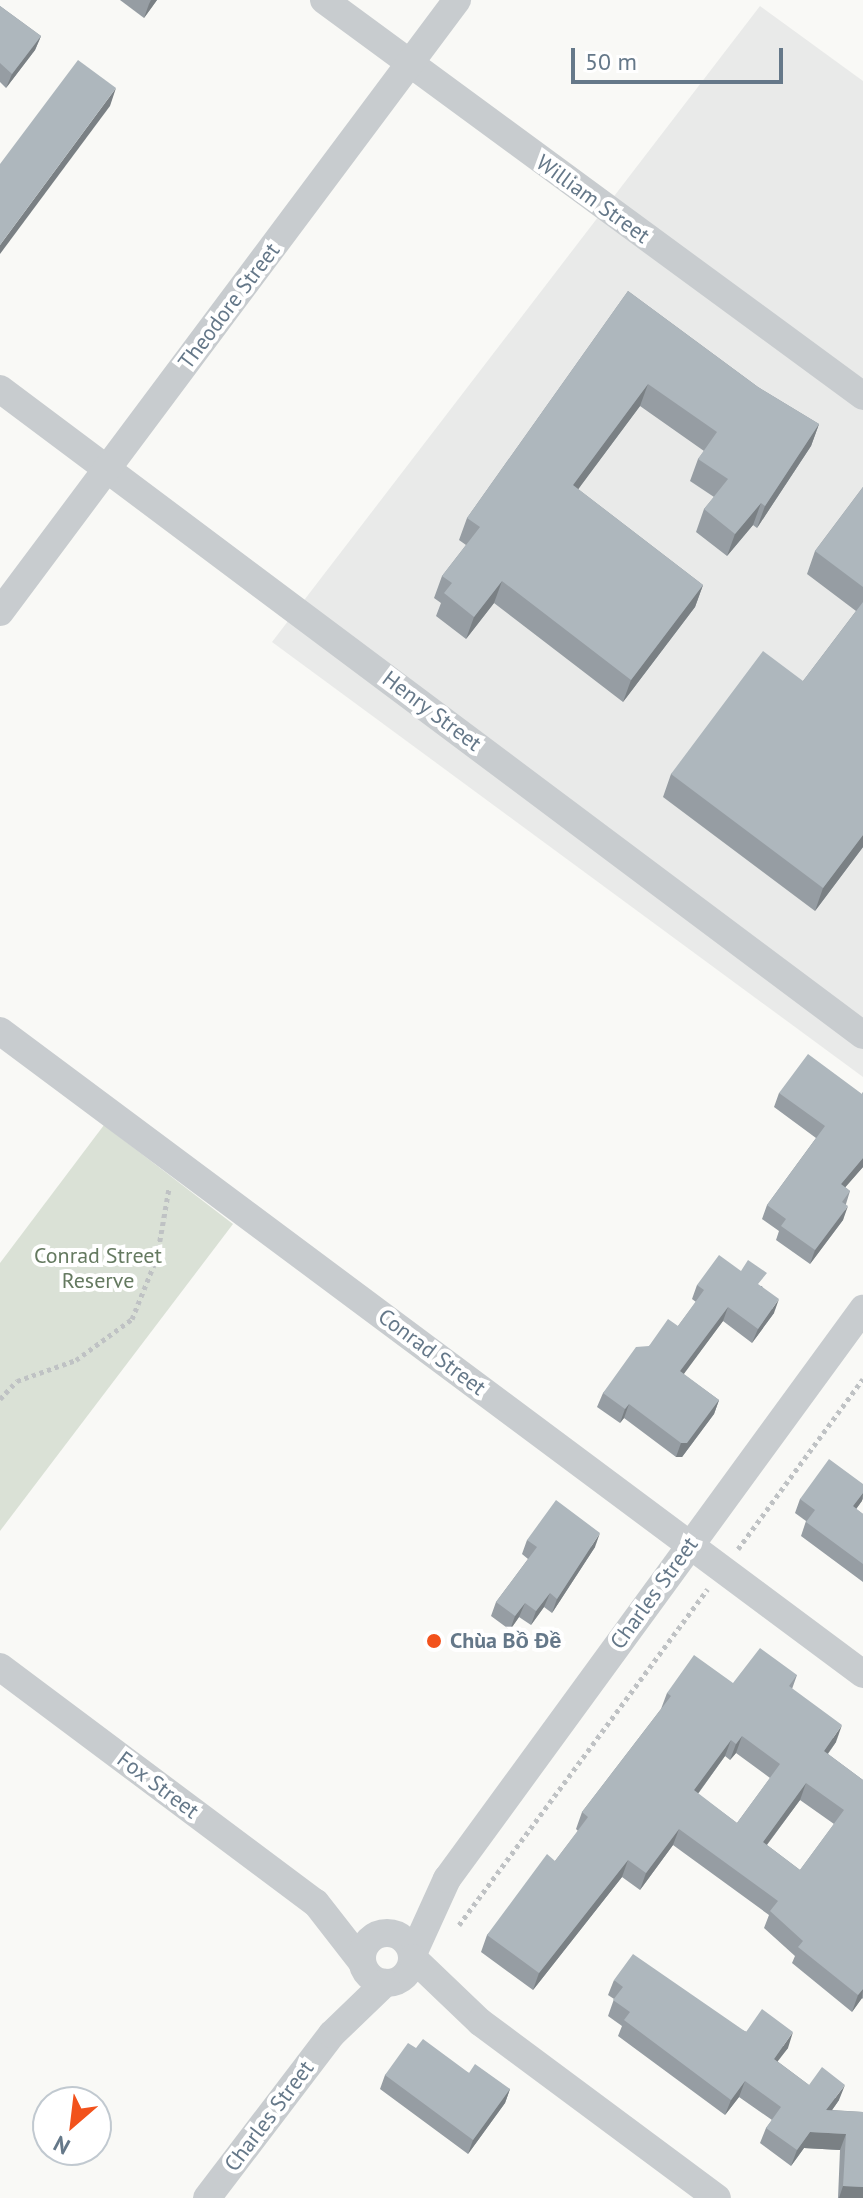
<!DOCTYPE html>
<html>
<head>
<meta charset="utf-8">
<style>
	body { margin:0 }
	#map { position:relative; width:863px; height:2198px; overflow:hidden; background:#f9f9f6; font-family:"PT Sans",sans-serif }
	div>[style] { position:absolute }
	.built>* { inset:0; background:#e9eae9 }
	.green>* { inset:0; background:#dae1d6 }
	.path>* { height:5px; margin-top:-2.5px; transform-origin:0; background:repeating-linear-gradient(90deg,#bfc2c4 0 4px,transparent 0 8px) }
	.minor>* { height:28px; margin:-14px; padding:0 14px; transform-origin:14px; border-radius:14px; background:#c8cccf }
	.minor>.ring { margin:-14px; padding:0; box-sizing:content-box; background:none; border:28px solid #c8cccf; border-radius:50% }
	.wall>* { inset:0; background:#969da3 }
	.shaded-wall>* { inset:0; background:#7a8084 }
	.building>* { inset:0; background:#aeb7bd }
	.dots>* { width:22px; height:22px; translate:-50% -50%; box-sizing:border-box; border:4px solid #fff; border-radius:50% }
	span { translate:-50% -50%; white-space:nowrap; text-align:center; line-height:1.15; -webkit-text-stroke:8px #fff; paint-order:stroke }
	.street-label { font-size:22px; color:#657889 }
	.park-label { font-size:22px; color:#657a60 }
	.poi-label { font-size:22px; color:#657889; font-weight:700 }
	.left { translate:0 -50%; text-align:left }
	.north { position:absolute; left:32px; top:2086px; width:80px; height:80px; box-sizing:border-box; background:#fff; border:2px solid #c1c9d0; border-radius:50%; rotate:208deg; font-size:22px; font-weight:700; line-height:32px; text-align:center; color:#657889 }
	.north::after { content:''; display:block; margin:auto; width:28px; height:36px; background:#f2521c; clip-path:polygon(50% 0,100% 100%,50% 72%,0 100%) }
	.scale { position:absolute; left:571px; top:48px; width:212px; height:36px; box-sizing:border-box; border:4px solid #657889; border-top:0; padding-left:10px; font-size:24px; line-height:28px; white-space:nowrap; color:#657889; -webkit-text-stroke:6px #fff; paint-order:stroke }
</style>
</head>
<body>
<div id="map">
	<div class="built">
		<div style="clip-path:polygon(760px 6px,863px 81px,863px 1077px,272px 642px)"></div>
	</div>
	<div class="green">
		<div style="clip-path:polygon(104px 1125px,233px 1224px,0 1531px,0 1263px)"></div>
	</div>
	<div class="path">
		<div style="left:0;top:1399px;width:25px;rotate:-47deg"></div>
		<div style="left:17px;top:1381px;width:63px;rotate:-19.6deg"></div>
		<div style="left:76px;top:1360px;width:69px;rotate:-36.2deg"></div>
		<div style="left:132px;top:1319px;width:67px;rotate:-68deg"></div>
		<div style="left:157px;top:1257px;width:70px;rotate:-80.1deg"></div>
		<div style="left:738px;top:1549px;width:211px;rotate:-53.7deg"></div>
		<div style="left:459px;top:1925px;width:418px;rotate:-53.5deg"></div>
	</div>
	<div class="minor">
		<div style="left:324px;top:0;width:669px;rotate:36.3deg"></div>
		<div style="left:0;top:389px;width:1078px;rotate:36.82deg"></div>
		<div style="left:0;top:612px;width:764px;rotate:-53.25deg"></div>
		<div style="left:0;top:1031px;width:1076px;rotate:36.69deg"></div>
		<div style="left:0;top:1667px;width:394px;rotate:36.8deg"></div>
		<div style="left:316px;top:1903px;width:75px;rotate:52.1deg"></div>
		<div class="ring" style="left:362px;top:1933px;width:22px;height:22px"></div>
		<div style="left:412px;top:1956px;width:85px;rotate:-65.6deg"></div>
		<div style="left:447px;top:1879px;width:706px;rotate:-53.88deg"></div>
		<div style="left:413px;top:1958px;width:93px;rotate:43.7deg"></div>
		<div style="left:480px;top:2022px;width:295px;rotate:36.6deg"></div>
		<div style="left:207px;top:2198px;width:206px;rotate:-52.7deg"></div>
		<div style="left:332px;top:2034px;width:74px;rotate:-43.9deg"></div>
	</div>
	<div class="wall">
		<div style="clip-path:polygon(120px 0,157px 0,144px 18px)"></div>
		<div style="clip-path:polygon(0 6px,41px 36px,35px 50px,6px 88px,0 82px)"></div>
		<div style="clip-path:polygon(628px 291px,758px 387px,819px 424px,811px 446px,757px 528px,753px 525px,727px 556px,696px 532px,704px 509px,714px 497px,690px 481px,698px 459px,704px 451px,640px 406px,578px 489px,703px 585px,695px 607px,623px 702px,494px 603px,466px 639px,436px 616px,441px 603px,434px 598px,442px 576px,466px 545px,459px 540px,467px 518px)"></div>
		<div style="clip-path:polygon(863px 487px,863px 847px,815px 911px,663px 797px,671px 774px,803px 681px,856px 611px,807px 574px,815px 551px)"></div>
		<div style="clip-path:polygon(863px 1092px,863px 1167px,845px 1187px,850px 1191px,846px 1204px,843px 1220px,810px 1264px,776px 1240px,779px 1231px,762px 1219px,767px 1205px,816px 1138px,774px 1107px,779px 1093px,862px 1094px)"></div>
		<div style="clip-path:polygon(697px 1285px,762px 1286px,774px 1313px,752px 1343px,723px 1321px,683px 1374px,719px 1400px,714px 1414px,682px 1457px,676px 1457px,624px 1418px,620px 1423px,597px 1407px,603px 1393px,649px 1346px,678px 1326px,696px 1302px,692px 1299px)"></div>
		<div style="clip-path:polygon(863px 1484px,863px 1499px,856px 1509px,863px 1514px,863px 1582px,801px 1536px,806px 1521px,795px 1513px,800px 1499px)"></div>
		<div style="clip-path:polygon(527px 1540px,595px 1547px,552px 1613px,544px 1607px,531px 1625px,519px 1617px,510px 1630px,491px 1616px,496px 1602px,528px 1559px,522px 1554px)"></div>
		<div style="clip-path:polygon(evenodd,797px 1675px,792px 1689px,836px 1742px,828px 1754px,863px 1780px,863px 1999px,862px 1998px,852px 2012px,792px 1963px,795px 1956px,764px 1928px,769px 1915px,673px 1845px,640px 1890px,622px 1877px,533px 1990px,481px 1952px,487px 1935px,555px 1861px,578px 1831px,576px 1829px,582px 1812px,661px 1709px,667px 1693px,797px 1675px,736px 1753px,770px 1778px,737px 1823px,698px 1794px,725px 1756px,730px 1760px,736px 1753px,797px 1675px,800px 1800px,834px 1824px,800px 1870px,767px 1845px,800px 1800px)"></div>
		<div style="clip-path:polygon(614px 1980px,788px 2048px,777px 2061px,809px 2085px,839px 2100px,832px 2110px,863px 2112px,863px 2198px,838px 2198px,840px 2150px,804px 2148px,791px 2166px,760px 2143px,766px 2128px,772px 2120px,739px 2097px,725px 2115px,618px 2036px,622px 2026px,608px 2016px,614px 1999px,608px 1995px)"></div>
		<div style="clip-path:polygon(416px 2048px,469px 2073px,510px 2089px,505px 2103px,468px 2154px,380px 2089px,385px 2075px)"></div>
	</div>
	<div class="shaded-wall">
		<div style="clip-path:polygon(151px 0,157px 0,144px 18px,149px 4px)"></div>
		<div style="clip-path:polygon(41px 36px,35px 50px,6px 88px,12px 74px)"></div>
		<div style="clip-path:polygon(116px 88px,110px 106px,0 254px,0 245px)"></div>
		<div style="clip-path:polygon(648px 384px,640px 406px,565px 507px,573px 485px)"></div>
		<div style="clip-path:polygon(819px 424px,811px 446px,757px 528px,765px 506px)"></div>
		<div style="clip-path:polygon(761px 503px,753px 525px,727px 556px,735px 534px)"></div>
		<div style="clip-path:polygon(502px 581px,494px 603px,466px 639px,474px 617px)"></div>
		<div style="clip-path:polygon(703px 585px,695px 607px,623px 702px,631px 680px)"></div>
		<div style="clip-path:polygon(863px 835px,863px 847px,815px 911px,823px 888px)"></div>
		<div style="clip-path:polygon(863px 1158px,863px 1167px,836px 1198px,841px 1184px)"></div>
		<div style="clip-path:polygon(848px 1206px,843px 1220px,810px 1264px,815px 1250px)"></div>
		<div style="clip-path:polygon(779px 1299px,774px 1313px,752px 1343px,758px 1329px)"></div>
		<div style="clip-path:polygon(728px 1307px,723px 1321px,675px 1386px,680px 1371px)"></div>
		<div style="clip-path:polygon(719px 1400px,714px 1414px,682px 1457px,676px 1457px,681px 1443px)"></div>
		<div style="clip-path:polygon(629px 1404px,624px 1418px,620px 1423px,625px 1409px)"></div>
		<div style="clip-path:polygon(863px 1493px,862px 1501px,848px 1520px,853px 1506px)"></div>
		<div style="clip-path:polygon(600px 1533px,595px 1547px,552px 1613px,557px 1599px)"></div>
		<div style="clip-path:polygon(550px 1593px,544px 1607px,531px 1625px,536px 1611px)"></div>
		<div style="clip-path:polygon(525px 1603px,519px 1617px,510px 1630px,515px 1616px)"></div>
		<div style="clip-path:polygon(842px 1725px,836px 1742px,817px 1768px,824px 1751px)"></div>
		<div style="clip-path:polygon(742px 1736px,736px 1753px,730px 1760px,736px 1744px)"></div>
		<div style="clip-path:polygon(731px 1740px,725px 1756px,688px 1807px,694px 1790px)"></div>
		<div style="clip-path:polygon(806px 1783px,800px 1800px,756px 1859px,763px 1842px)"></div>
		<div style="clip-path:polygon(679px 1829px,673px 1845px,640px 1890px,646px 1873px)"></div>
		<div style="clip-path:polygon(628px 1860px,622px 1877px,533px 1990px,539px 1973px)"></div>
		<div style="clip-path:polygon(863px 1989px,862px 1998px,852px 2012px,858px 1995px)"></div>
		<div style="clip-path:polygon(793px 2032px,788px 2048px,768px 2074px,774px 2059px)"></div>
		<div style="clip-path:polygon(745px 2081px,739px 2097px,725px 2115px,731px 2100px)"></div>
		<div style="clip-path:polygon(845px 2085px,839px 2100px,821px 2126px,826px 2110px)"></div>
		<div style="clip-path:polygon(510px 2089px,505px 2103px,468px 2154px,473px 2140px)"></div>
		<div style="clip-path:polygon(810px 2132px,846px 2134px,840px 2150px,804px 2148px,791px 2166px,797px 2150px)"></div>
		<div style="clip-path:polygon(843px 2186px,863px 2187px,863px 2198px,839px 2198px)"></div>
	</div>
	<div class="building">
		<div style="clip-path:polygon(0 6px,41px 36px,12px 74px,0 63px)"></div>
		<div style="clip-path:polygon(78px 60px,116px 88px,0 245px,0 164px)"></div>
		<div style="clip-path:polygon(628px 291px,758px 387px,819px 424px,765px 506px,761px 503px,735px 534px,704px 509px,728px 479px,698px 459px,717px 432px,648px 384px,573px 485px,703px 585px,631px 680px,502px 581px,474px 617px,444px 593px,452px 583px,442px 576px,480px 527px,467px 518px)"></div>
		<div style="clip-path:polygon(863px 487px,863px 587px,815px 551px)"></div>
		<div style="clip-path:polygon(863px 602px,863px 835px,823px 888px,671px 774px,763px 651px,803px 681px)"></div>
		<div style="clip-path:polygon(808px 1054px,862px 1094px,863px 1092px,863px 1158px,841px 1184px,850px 1191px,842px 1202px,848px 1206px,815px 1250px,781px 1226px,786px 1219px,767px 1205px,825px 1126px,779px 1093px)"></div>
		<div style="clip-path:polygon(719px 1255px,741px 1271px,748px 1260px,767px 1273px,758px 1284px,779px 1299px,758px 1329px,728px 1307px,680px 1371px,719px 1400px,687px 1443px,681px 1443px,629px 1404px,625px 1409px,603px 1393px,636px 1347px,649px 1346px,668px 1319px,678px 1326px,704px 1290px,697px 1285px)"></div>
		<div style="clip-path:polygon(829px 1459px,863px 1484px,863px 1493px,853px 1506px,863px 1514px,863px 1564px,806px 1522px,815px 1510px,800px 1499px)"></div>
		<div style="clip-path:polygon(556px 1500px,600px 1533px,557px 1599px,550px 1593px,536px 1611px,525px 1603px,515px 1616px,496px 1602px,537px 1547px,527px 1540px)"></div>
		<div style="clip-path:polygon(evenodd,760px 1648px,797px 1675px,789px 1686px,842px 1725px,824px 1751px,863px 1780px,863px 1989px,858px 1995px,798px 1947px,803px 1941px,770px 1911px,778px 1901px,679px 1829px,646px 1873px,628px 1860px,539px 1973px,487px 1935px,547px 1854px,555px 1861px,588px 1817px,582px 1812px,671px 1696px,667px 1693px,694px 1655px,733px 1683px,760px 1648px,742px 1736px,780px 1764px,737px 1823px,694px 1790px,731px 1740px,736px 1744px,742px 1736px,760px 1648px,806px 1783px,844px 1810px,800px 1870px,763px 1842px,806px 1783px)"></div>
		<div style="clip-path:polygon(633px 1954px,746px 2032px,762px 2009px,793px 2032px,774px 2059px,809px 2085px,822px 2067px,845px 2085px,826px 2110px,863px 2112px,863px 2187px,843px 2186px,846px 2134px,810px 2132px,797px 2150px,766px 2128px,781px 2107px,745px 2081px,731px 2100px,624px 2020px,630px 2012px,613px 2000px,623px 1987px,614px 1980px)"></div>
		<div style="clip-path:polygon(423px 2039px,469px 2073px,475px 2064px,510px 2089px,473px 2140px,385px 2075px,408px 2043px,416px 2048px)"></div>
	</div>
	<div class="dots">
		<div style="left:434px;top:1641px;background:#f2521c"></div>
	</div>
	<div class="street-label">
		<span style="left:593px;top:199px;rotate:36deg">William Street</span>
		<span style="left:229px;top:306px;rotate:-53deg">Theodore Street</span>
		<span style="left:432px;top:711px;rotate:37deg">Henry Street</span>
		<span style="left:432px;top:1352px;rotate:37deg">Conrad Street</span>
		<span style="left:654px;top:1593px;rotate:-54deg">Charles Street</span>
		<span style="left:158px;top:1785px;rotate:37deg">Fox Street</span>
		<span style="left:269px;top:2116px;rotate:-53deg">Charles Street</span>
	</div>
	<div class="park-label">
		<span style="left:98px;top:1268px">Conrad Street<br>Reserve</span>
	</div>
	<div class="poi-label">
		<span class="left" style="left:450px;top:1641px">Chùa Bồ Đề</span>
	</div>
	<div class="north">N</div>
	<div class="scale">50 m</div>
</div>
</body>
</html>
